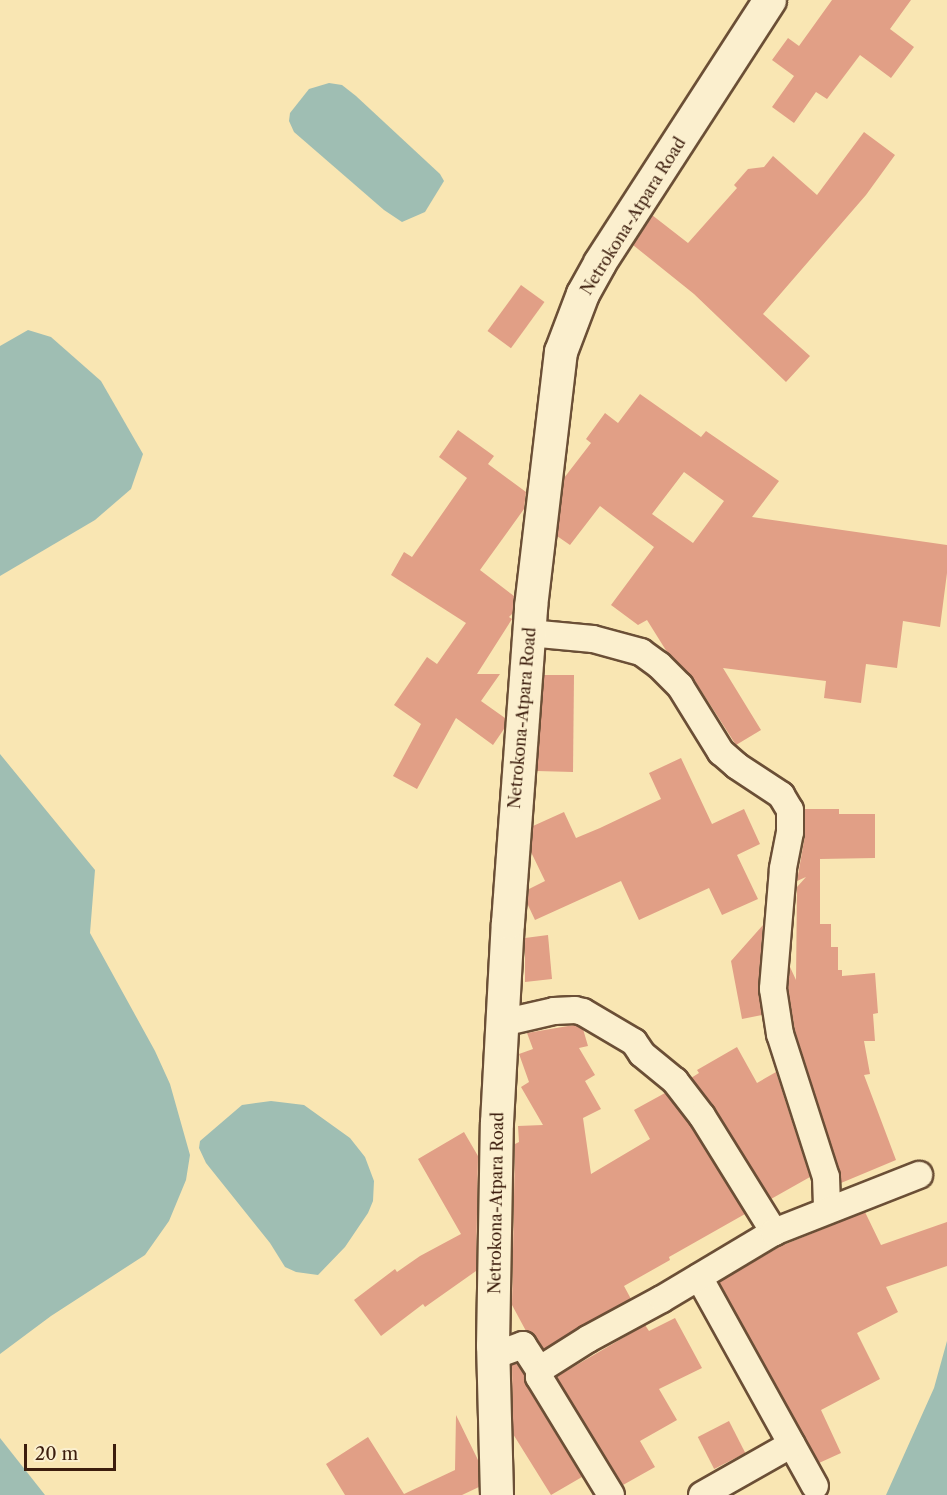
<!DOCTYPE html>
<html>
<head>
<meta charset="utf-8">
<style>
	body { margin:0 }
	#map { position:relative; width:947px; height:1495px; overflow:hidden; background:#f9e6b3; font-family:"Libre Caslon Text",serif }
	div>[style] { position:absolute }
	.water>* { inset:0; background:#9fbeb3 }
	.building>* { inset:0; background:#e19f86; transform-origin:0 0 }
	.roads { filter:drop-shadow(2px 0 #6b4f36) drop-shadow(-2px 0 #6b4f36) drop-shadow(0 2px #6b4f36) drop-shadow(0 -2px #6b4f36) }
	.minor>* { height:26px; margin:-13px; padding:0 13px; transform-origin:13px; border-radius:13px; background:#fbefce }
	.tertiary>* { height:32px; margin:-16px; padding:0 16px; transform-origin:16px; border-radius:16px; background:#fbefce }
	span { translate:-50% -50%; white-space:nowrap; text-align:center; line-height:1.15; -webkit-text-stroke:5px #fbefce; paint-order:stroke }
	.street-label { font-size:16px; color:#3c1d0d }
	.scale { position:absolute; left:24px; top:1444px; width:92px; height:27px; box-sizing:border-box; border:3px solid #3c1d0d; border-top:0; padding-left:8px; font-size:18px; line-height:21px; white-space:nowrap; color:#3c1d0d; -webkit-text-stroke:4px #fbefce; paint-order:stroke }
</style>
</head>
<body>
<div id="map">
	<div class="water">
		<div style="clip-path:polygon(329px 83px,342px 85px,356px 96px,440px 174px,444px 181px,425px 212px,402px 222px,384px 210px,294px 132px,289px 121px,290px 113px,309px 89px)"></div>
		<div style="clip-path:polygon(28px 330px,51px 337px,101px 381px,143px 454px,131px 489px,95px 520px,0 576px,0 346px)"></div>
		<div style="clip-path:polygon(0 754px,95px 870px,90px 933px,155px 1051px,170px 1084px,190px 1155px,186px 1180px,169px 1221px,145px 1255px,51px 1316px,0 1354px)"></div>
		<div style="clip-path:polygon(271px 1101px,304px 1105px,350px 1138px,365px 1157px,374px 1181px,373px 1201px,368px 1213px,345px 1247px,318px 1275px,296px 1272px,285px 1267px,270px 1243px,206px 1163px,199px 1148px,200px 1141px,242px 1105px)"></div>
		<div style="clip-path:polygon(947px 1341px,947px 1495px,886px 1495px,934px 1388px)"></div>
		<div style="clip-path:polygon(0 1438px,45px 1495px,0 1495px)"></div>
	</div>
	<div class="building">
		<div style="clip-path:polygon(832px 0,911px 0,890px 29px,914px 47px,891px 78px,860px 55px,827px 99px,816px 92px,794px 123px,772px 107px,794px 76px,772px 60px,788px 38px,799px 46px)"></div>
		<div style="clip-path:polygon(864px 132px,895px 155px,866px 195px,763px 314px,810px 356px,786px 382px,694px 294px,633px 245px,652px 215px,688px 243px,737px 188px,734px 185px,748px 169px,764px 167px,773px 156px,817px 195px)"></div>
		<div style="left:521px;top:285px;width:29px;height:57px;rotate:36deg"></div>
		<div style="clip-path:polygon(evenodd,640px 394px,701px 437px,706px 431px,779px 481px,752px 517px,947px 545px,947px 573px,940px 627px,903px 621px,897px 668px,866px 664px,861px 703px,824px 698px,826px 681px,723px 668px,761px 730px,736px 745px,693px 678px,667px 652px,647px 620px,638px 625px,611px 605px,654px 547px,600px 506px,570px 545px,557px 536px,564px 478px,591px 443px,586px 439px,605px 413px,618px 423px,640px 394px,684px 472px,724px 501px,693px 543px,652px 514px,684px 472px)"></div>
		<div style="clip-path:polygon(458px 430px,494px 456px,488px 464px,526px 492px,524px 509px,480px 570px,514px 596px,513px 613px,509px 617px,512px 619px,477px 674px,500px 674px,481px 701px,505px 718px,504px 729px,493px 745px,456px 718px,417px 789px,393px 776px,421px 724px,394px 705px,427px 657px,437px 664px,466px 623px,391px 575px,404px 552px,412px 557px,467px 478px,439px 457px)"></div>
		<div style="clip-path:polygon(544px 675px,574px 675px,573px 772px,537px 771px)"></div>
		<div style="clip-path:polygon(681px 758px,712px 824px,744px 809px,760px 844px,737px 855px,758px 899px,722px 915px,709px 888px,639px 920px,621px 881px,535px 920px,527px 903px,529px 889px,545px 881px,531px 852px,533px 826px,564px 812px,576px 838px,600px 828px,661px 799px,649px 773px)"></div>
		<div style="clip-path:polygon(805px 809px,839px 809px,839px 814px,875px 814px,875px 858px,820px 859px,820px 924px,831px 924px,831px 947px,838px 947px,838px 970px,842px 970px,842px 976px,875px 973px,878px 1013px,873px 1014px,875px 1041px,864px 1041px,870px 1074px,864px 1075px,896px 1160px,841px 1183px,840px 1172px,795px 1031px,788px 988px,790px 967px,796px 980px,797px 887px,806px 877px,797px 881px,805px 835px)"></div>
		<div style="clip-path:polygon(763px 925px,758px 988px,762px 1015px,742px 1019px,731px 961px)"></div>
		<div style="clip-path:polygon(548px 935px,552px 979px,525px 982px,525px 938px)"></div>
		<div style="clip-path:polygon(574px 1025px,583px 1029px,588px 1046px,579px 1048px,595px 1075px,585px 1081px,601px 1109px,583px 1118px,591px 1174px,650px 1139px,634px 1110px,665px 1093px,690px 1125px,745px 1214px,669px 1257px,670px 1260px,624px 1286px,631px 1299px,544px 1349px,535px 1337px,526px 1331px,512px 1305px,515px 1144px,519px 1142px,518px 1126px,543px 1125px,521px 1087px,529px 1082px,519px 1054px,533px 1049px,527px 1033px)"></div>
		<div style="clip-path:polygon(737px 1047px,757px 1083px,776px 1072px,810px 1177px,771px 1199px,715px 1108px,691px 1078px,699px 1073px,697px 1070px)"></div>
		<div style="clip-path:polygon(464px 1132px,478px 1156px,476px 1271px,425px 1307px,423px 1304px,381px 1336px,354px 1300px,395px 1269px,397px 1272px,420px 1256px,461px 1234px,418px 1159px)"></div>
		<div style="clip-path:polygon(865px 1212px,881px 1245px,947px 1222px,947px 1266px,886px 1287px,898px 1312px,857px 1333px,880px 1379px,821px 1410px,841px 1453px,819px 1463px,719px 1282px,781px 1246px)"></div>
		<div style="clip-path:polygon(675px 1318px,702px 1368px,659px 1389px,677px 1420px,640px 1441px,655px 1467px,623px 1485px,556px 1377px,645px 1325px,649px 1331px)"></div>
		<div style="clip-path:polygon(517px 1363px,524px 1374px,526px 1385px,582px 1477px,551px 1495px,513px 1434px,512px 1365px)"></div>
		<div style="clip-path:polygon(456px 1415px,478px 1460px,479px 1487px,462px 1495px,345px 1495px,326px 1464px,368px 1437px,404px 1494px,455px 1470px)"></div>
		<div style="left:729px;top:1421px;width:36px;height:35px;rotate:63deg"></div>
	</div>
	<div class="roads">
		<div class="minor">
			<div style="left:529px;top:633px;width:64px;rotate:5.4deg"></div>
			<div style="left:593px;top:639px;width:50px;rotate:15.2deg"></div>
			<div style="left:641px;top:652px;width:22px;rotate:36deg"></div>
			<div style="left:659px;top:665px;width:30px;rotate:45deg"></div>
			<div style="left:680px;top:686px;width:78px;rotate:58.2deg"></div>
			<div style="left:721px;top:752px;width:21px;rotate:41deg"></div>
			<div style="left:737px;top:766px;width:53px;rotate:33.4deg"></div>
			<div style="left:781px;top:795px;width:17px;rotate:59deg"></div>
			<div style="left:790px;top:810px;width:22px;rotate:90deg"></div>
			<div style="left:790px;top:832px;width:38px;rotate:101deg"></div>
			<div style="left:783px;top:869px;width:120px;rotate:94.8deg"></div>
			<div style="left:773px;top:989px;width:46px;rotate:81.2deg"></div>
			<div style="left:780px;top:1034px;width:150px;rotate:72.2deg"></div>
			<div style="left:826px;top:1177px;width:33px;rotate:88deg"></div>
			<div style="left:502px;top:1023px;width:53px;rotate:-13deg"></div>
			<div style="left:554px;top:1011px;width:21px;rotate:-3deg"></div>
			<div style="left:575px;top:1010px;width:8px;rotate:14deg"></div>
			<div style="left:583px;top:1012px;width:59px;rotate:30.5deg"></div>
			<div style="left:634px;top:1042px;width:14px;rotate:56deg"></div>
			<div style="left:642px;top:1054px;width:43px;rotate:39.3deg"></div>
			<div style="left:675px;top:1081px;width:44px;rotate:52.4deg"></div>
			<div style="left:702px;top:1116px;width:137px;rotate:58.2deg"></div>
			<div style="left:699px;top:1277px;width:239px;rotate:61deg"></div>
			<div style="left:493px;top:1356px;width:32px;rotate:-20deg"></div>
			<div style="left:523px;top:1345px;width:30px;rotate:57deg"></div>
			<div style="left:539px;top:1370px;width:58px;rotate:-32.3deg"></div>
			<div style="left:588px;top:1339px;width:84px;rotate:-28.4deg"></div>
			<div style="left:662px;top:1299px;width:131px;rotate:-30.9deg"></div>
			<div style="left:774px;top:1232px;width:156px;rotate:-21.5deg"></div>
			<div style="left:539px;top:1370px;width:7px;rotate:90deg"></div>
			<div style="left:539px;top:1377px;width:138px;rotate:58.6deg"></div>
			<div style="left:702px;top:1495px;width:103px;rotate:-29.5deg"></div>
		</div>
		<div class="tertiary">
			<div style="left:497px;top:1495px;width:149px;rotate:-91.5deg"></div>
			<div style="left:493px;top:1346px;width:223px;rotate:-89deg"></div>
			<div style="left:497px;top:1123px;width:200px;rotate:-86.9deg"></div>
			<div style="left:508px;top:923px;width:317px;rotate:-85.8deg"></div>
			<div style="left:531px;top:607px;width:257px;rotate:-83.3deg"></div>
			<div style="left:561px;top:352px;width:62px;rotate:-69.2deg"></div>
			<div style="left:583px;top:294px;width:35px;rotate:-61deg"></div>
			<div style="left:600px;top:263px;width:313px;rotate:-57.1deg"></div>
		</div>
	</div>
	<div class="street-label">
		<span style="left:633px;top:216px;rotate:-58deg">Netrokona-Atpara Road</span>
		<span style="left:522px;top:718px;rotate:-85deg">Netrokona-Atpara Road</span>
		<span style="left:496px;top:1203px;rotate:-89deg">Netrokona-Atpara Road</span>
	</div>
	<div class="scale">20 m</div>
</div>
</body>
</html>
